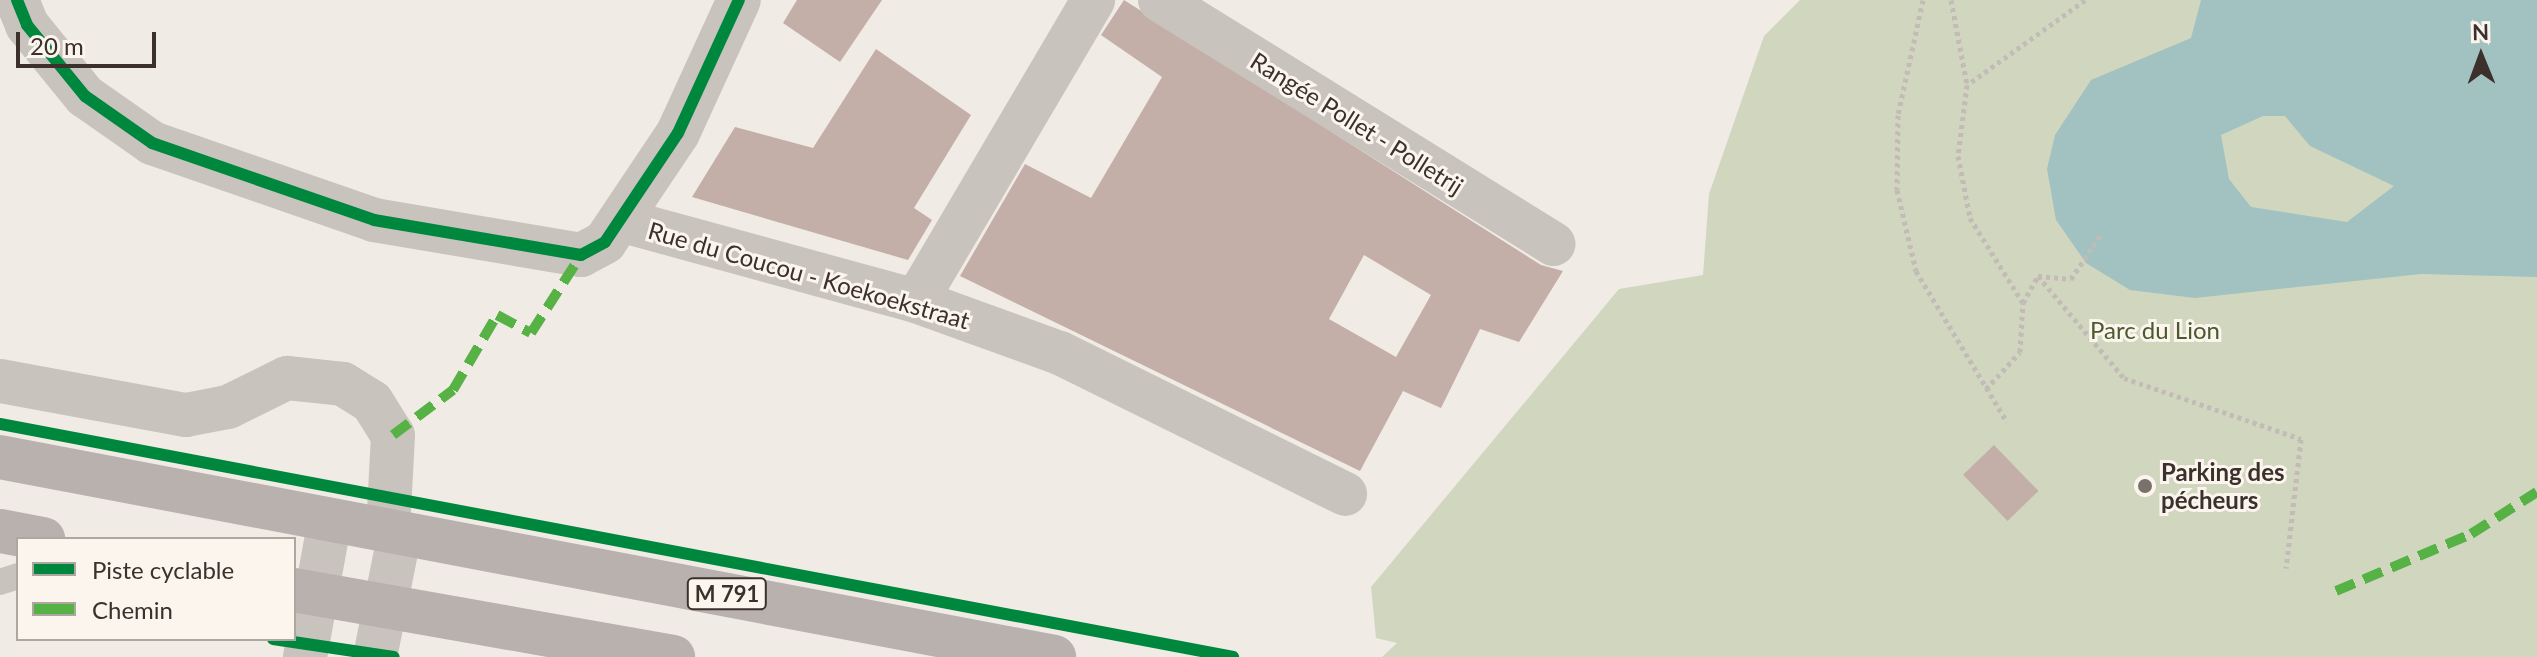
<!DOCTYPE html>
<html>
<head>
<meta charset="utf-8">
<style>
	body { margin:0 }
	#map { position:relative; width:2537px; height:657px; overflow:hidden; background:#f0ebe5; font-family:Lato,sans-serif }
	div>[style] { position:absolute }
	.green>* { inset:0; background:#d1d6bf }
	.water>* { inset:0; background:#a1c2c1 }
	.building>* { inset:0; background:#c3afa7; transform-origin:0 0 }
	.path>* { height:5px; margin-top:-2.5px; transform-origin:0; background:repeating-linear-gradient(90deg,#c2bbb6 0 4px,transparent 0 8px) }
	.service>* { height:26px; margin:-13px; padding:0 13px; transform-origin:13px; border-radius:13px; background:#c9c3be }
	.minor>* { height:44px; margin:-22px; padding:0 22px; transform-origin:22px; border-radius:22px; background:#c9c3be }
	.primary>* { height:44px; margin:-22px; padding:0 22px; transform-origin:22px; border-radius:22px; background:#b8b1ad }
	.quiet>* { height:10px; margin-top:-5px; transform-origin:0; background:repeating-linear-gradient(90deg,#57b246 0 20px,transparent 0 30px) }
	.cycleway>* { height:12px; margin:-6px; padding:0 6px; transform-origin:6px; border-radius:6px; background:#00873e }
	.dots>* { width:22px; height:22px; translate:-50% -50%; box-sizing:border-box; border:4px solid #fbf5ee; border-radius:50% }
	span { translate:-50% -50%; white-space:nowrap; text-align:center; line-height:1.15; -webkit-text-stroke:6px #fbf5ee; paint-order:stroke }
	.shield-label span { padding:2px 6px; background:#fbf5ee; border:2px solid; border-radius:6px; -webkit-text-stroke-width:0 }
	.shield-label { font-size:22px; color:#3b302b; font-weight:700 }
	.street-label { font-size:24px; color:#3b302b }
	.park-label { font-size:24px; color:#4a5a2e }
	.poi-label { font-size:24px; color:#3b302b; font-weight:700 }
	.left { translate:0 -50%; text-align:left }
	.legend { position:absolute; left:16px; top:537px; width:280px; height:104px; box-sizing:border-box; background:#fbf5ee; border:2px solid #aea6a0; margin:0; padding:10px 14px; list-style:none; font-size:24px; color:#3b302b }
	.legend li { display:flex; align-items:center; gap:16px; height:40px }
	.legend b { width:40px; border:2px solid #aea6a0 }
	.north { position:absolute; left:2441px; top:16px; width:80px; height:80px; -webkit-text-stroke:6px #fbf5ee; paint-order:stroke; rotate:359deg; font-size:22px; font-weight:700; line-height:32px; text-align:center; color:#3b302b }
	.north::after { content:''; display:block; margin:auto; width:28px; height:36px; background:#3b302b; clip-path:polygon(50% 0,100% 100%,50% 72%,0 100%) }
	.scale { position:absolute; left:16px; top:32px; width:140px; height:36px; box-sizing:border-box; border:4px solid #3b302b; border-top:0; padding-left:10px; font-size:24px; line-height:28px; white-space:nowrap; color:#3b302b; -webkit-text-stroke:6px #fbf5ee; paint-order:stroke }
</style>
</head>
<body>
<div id="map">
	<div class="green">
		<div style="clip-path:polygon(1800px 0,2537px 0,2537px 657px,1382px 657px,1397px 643px,1376px 638px,1371px 587px,1619px 289px,1703px 275px,1709px 194px,1764px 36px)"></div>
	</div>
	<div class="water">
		<div style="clip-path:polygon(evenodd,2201px 0,2537px 0,2537px 277px,2421px 274px,2195px 298px,2130px 290px,2086px 263px,2056px 220px,2047px 169px,2055px 135px,2091px 80px,2191px 38px,2201px 0,2263px 116px,2285px 116px,2310px 146px,2394px 186px,2347px 222px,2251px 207px,2229px 179px,2221px 135px,2263px 116px)"></div>
	</div>
	<div class="building">
		<div style="clip-path:polygon(797px 0,882px 0,840px 62px,783px 23px)"></div>
		<div style="clip-path:polygon(evenodd,1124px 0,1541px 265px,1563px 271px,1519px 342px,1480px 329px,1441px 408px,1403px 391px,1360px 471px,960px 276px,1025px 164px,1091px 198px,1162px 77px,1101px 35px,1124px 0,1364px 255px,1431px 295px,1396px 357px,1329px 319px,1364px 255px)"></div>
		<div style="clip-path:polygon(876px 49px,971px 115px,914px 208px,932px 220px,908px 260px,692px 197px,735px 127px,813px 148px)"></div>
		<div style="left:1994px;top:445px;width:64px;height:43px;rotate:46deg"></div>
	</div>
	<div class="path">
		<div style="left:1923px;top:0;width:118px;rotate:102.3deg"></div>
		<div style="left:1898px;top:115px;width:75px;rotate:90.8deg"></div>
		<div style="left:1897px;top:190px;width:83px;rotate:76.8deg"></div>
		<div style="left:1916px;top:271px;width:176px;rotate:58.9deg"></div>
		<div style="left:1951px;top:0;width:86px;rotate:79.3deg"></div>
		<div style="left:2085px;top:0;width:145px;rotate:144.2deg"></div>
		<div style="left:1967px;top:85px;width:72px;rotate:97.2deg"></div>
		<div style="left:1958px;top:156px;width:63px;rotate:79deg"></div>
		<div style="left:1970px;top:218px;width:100px;rotate:58.1deg"></div>
		<div style="left:2023px;top:303px;width:31px;rotate:-61deg"></div>
		<div style="left:2038px;top:276px;width:133px;rotate:49.9deg"></div>
		<div style="left:2124px;top:378px;width:187px;rotate:19deg"></div>
		<div style="left:2301px;top:439px;width:130px;rotate:96.6deg"></div>
		<div style="left:2038px;top:276px;width:33px;rotate:5deg"></div>
		<div style="left:2071px;top:279px;width:52px;rotate:-56deg"></div>
		<div style="left:1986px;top:389px;width:50px;rotate:-47.4deg"></div>
		<div style="left:2020px;top:352px;width:49px;rotate:-86.5deg"></div>
	</div>
	<div class="service">
		<div style="left:0;top:582px;width:19px;rotate:-18deg"></div>
	</div>
	<div class="minor">
		<div style="left:17px;top:0;width:27px;rotate:68deg"></div>
		<div style="left:27px;top:25px;width:92px;rotate:50.8deg"></div>
		<div style="left:85px;top:96px;width:82px;rotate:35deg"></div>
		<div style="left:152px;top:143px;width:235px;rotate:19.1deg"></div>
		<div style="left:374px;top:220px;width:210px;rotate:9.6deg"></div>
		<div style="left:581px;top:255px;width:27px;rotate:-28deg"></div>
		<div style="left:605px;top:242px;width:131px;rotate:-56.2deg"></div>
		<div style="left:678px;top:133px;width:146px;rotate:-65.4deg"></div>
		<div style="left:1160px;top:0;width:463px;rotate:31.8deg"></div>
		<div style="left:620px;top:220px;width:307px;rotate:15.3deg"></div>
		<div style="left:916px;top:301px;width:153px;rotate:19.9deg"></div>
		<div style="left:1060px;top:353px;width:318px;rotate:26.3deg"></div>
		<div style="left:916px;top:301px;width:349px;rotate:-59.5deg"></div>
		<div style="left:0;top:381px;width:189px;rotate:10.4deg"></div>
		<div style="left:186px;top:415px;width:43px;rotate:-10.8deg"></div>
		<div style="left:228px;top:407px;width:66px;rotate:-26.2deg"></div>
		<div style="left:287px;top:378px;width:56px;rotate:6.1deg"></div>
		<div style="left:343px;top:384px;width:34px;rotate:32deg"></div>
		<div style="left:372px;top:402px;width:39px;rotate:58deg"></div>
		<div style="left:393px;top:435px;width:95px;rotate:93deg"></div>
		<div style="left:305px;top:657px;width:139px;rotate:-79.7deg"></div>
		<div style="left:375px;top:657px;width:127px;rotate:-78.7deg"></div>
	</div>
	<div class="primary">
		<div style="left:0;top:457px;width:1073px;rotate:10.74deg"></div>
		<div style="left:0;top:531px;width:44px;rotate:10.5deg"></div>
		<div style="left:294px;top:590px;width:385px;rotate:10deg"></div>
	</div>
	<div class="quiet">
		<div style="left:393px;top:435px;width:75px;rotate:-36.9deg"></div>
		<div style="left:453px;top:390px;width:87px;rotate:-59.6deg"></div>
		<div style="left:497px;top:315px;width:38px;rotate:28deg"></div>
		<div style="left:531px;top:333px;width:93px;rotate:-57.3deg"></div>
		<div style="left:2336px;top:591px;width:147px;rotate:-22.9deg"></div>
		<div style="left:2471px;top:534px;width:78px;rotate:-32.5deg"></div>
	</div>
	<div class="cycleway">
		<div style="left:17px;top:0;width:27px;rotate:68deg"></div>
		<div style="left:27px;top:25px;width:92px;rotate:50.8deg"></div>
		<div style="left:85px;top:96px;width:82px;rotate:35deg"></div>
		<div style="left:152px;top:143px;width:235px;rotate:19.1deg"></div>
		<div style="left:374px;top:220px;width:210px;rotate:9.6deg"></div>
		<div style="left:581px;top:255px;width:27px;rotate:-28deg"></div>
		<div style="left:605px;top:242px;width:131px;rotate:-56.2deg"></div>
		<div style="left:678px;top:133px;width:146px;rotate:-65.4deg"></div>
		<div style="left:0;top:424px;width:1255px;rotate:10.7deg"></div>
		<div style="left:273px;top:639px;width:122px;rotate:8.5deg"></div>
	</div>
	<div class="dots">
		<div style="left:2145px;top:486px;background:#7a716c"></div>
	</div>
	<div class="shield-label">
		<span style="left:727px;top:594px">M 791</span>
	</div>
	<div class="street-label">
		<span style="left:1357px;top:123px;rotate:32deg">Rangée Pollet - Polletrij</span>
		<span style="left:809px;top:275px;rotate:16deg">Rue du Coucou - Koekoekstraat</span>
	</div>
	<div class="park-label">
		<span style="left:2155px;top:330px">Parc du Lion</span>
	</div>
	<div class="poi-label">
		<span class="left" style="left:2161px;top:486px">Parking des<br>pécheurs</span>
	</div>
	<ul class="legend">
	<li><b style="height:10px;background:#00873e"></b>Piste cyclable</li>
	<li><b style="height:10px;background:#57b246"></b>Chemin</li>
	</ul>
	<div class="north">N</div>
	<div class="scale">20 m</div>
</div>
</body>
</html>
